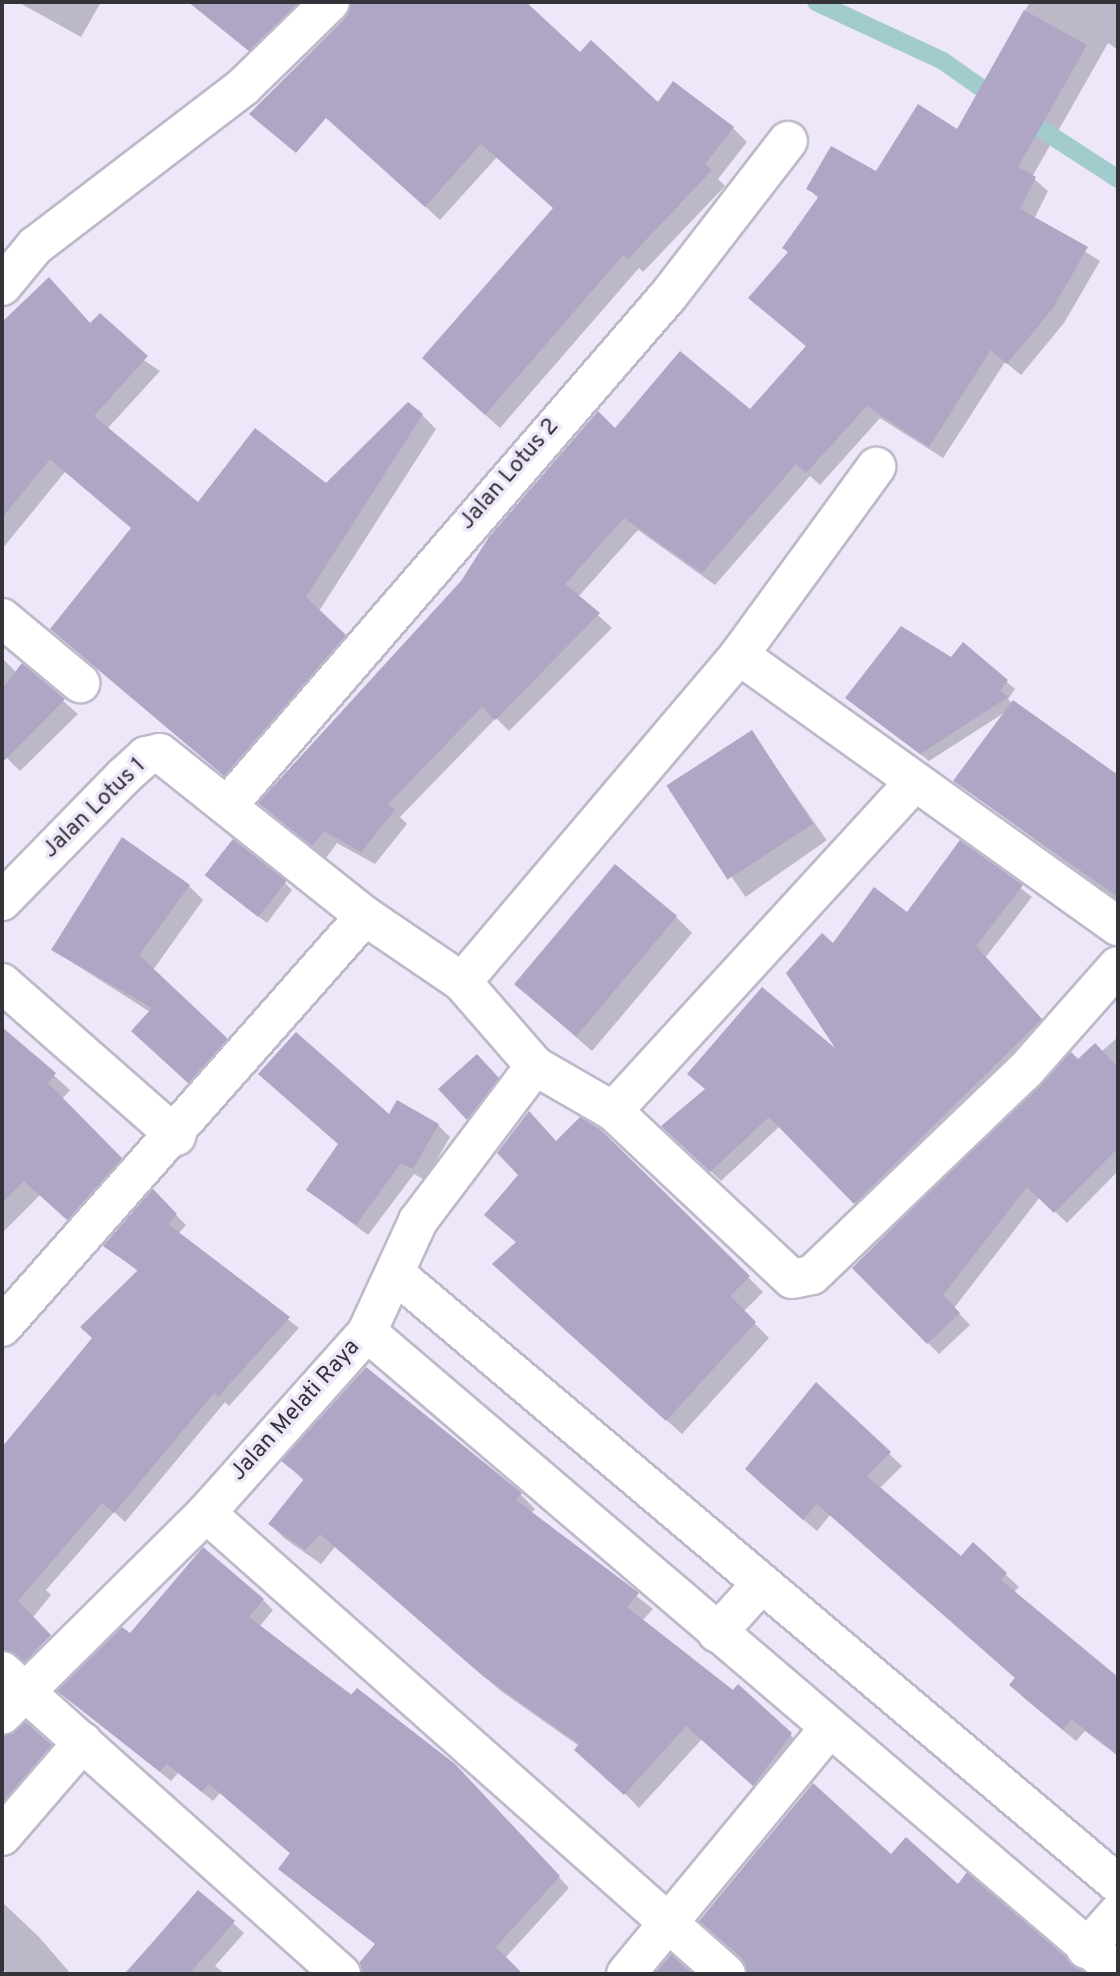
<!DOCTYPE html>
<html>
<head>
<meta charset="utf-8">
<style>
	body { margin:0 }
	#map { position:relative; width:1120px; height:1976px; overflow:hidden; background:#ede7f9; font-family:Overpass,sans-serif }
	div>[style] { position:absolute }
	.shadow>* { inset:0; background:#0003; transform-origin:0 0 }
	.stream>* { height:18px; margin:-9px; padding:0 9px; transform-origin:9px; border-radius:9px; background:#a1cbcd }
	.building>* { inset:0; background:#afa5c4; transform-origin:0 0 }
	.roads { filter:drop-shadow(2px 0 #beb9ca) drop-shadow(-2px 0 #beb9ca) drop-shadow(0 2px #beb9ca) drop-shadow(0 -2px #beb9ca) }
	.street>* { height:38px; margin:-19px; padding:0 19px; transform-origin:19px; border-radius:19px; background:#fff }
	span { translate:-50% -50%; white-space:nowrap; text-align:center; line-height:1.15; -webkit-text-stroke:7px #ede7f9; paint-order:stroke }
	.street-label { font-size:23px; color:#35333a }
	.frame { position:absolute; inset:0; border:4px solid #35333a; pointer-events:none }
</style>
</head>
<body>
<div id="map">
	<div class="shadow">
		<div style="clip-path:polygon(18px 2px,101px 2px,81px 37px)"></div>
		<div style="clip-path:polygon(188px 2px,309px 2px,265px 64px)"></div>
		<div style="clip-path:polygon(372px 2px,477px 2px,498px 19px,513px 2px,523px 2px,580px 55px,658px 105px,733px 128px,747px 142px,718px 179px,725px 186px,643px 272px,639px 268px,500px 428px,439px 373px,555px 209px,497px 157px,440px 220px,300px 92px)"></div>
		<div style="clip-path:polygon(1030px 2px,1118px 2px,1118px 50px,1108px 43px,1032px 177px,1048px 191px,1034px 219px,1100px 261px,1064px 323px,1021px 375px,1005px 362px,943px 458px,880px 418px,820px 485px,810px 476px,715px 585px,638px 530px,578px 597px,612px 628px,509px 731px,496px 718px,400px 817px,407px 824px,375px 864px,337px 843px,326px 858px,274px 816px,261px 803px,615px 431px,750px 412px,808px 348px,750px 298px,789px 253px,819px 199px,808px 188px,876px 173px,958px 131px)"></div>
		<div style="clip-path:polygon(49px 280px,91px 325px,160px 371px,107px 429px,198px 504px,327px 486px,422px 415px,436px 429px,319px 611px,358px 650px,239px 788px,52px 629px,133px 529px,65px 472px,2px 549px,2px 324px)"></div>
		<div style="clip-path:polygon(963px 645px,1015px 689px,1008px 699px,1013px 704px,1114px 775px,1118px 769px,1118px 901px,955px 781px,1007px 711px,929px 761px,847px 698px,951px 660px)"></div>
		<div style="clip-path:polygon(2px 658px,17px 673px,23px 666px,78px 714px,20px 771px,2px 753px)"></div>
		<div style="left:751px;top:732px;width:132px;height:99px;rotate:55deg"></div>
		<div style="clip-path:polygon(961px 842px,1032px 897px,985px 958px,1051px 1030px,866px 1213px,780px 1126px,721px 1181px,673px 1136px,840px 1055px,833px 945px,908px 914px)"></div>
		<div style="clip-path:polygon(284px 882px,292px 890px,267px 923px,216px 884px)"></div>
		<div style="clip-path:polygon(189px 886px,203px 900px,153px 970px,241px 1054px,203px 1096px,147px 1045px,150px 1012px,53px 950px)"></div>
		<div style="clip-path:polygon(676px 917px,692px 933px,592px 1051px,532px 999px)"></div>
		<div style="clip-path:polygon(9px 1035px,70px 1090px,62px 1099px,136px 1174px,83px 1234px,40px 1195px,2px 1233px,2px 1043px)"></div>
		<div style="clip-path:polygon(1118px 1037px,1118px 1171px,1067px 1223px,1040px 1197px,954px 1308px,970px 1325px,939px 1354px,854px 1268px)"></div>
		<div style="clip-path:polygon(477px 1057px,505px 1087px,476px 1126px,441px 1089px)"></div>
		<div style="clip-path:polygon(390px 1117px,438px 1125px,450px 1137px,425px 1180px,414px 1174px,368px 1235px,308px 1190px,340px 1145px)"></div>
		<div style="clip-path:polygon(599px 1130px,763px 1292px,743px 1312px,769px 1338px,682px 1434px,509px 1279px,517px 1243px,501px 1229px,557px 1142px)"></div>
		<div style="clip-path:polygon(153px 1192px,186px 1225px,178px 1234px,299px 1328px,229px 1406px,225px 1402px,125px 1522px,114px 1512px,46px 1590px,51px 1595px,12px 1643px,2px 1634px,2px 1449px,94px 1338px,139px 1272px,105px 1246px)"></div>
		<div style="clip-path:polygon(816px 1385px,902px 1466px,879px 1489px,961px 1559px,973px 1545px,1019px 1587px,1013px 1593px,1118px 1680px,1118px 1756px,1085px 1731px,1076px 1741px,1024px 1698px,1012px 1685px,1017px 1679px,830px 1515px,817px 1531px,759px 1482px)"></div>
		<div style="clip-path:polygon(284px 1461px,520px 1494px,535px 1509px,531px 1513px,653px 1609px,642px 1621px,734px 1692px,738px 1687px,806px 1749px,769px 1799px,702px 1739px,639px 1808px,579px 1746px,501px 1691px,335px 1547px,321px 1564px,284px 1538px,270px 1524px,304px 1481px)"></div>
		<div style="clip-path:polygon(263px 1600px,273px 1610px,259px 1627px,465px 1777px,569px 1888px,505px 1958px,521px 1974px,378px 1974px,377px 1945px,280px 1869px,291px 1854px,220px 1793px,213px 1801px,178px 1773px,171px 1781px,60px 1691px,130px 1636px)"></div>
		<div style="clip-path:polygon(28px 1726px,61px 1756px,2px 1825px,2px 1755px)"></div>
		<div style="clip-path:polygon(891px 1857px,958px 1886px,967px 1875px,1079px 1974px,864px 1974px,855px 1966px,849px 1974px,802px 1974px,768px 1947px)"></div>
		<div style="clip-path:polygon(199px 1892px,244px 1933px,215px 1966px,225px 1974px,124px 1974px)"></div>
		<div style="clip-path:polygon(2px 1902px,39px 1937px,71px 1974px,8px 1974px,2px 1968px)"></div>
	</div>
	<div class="stream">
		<div style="left:816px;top:2px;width:140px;rotate:24.9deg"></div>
		<div style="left:943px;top:61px;width:67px;rotate:35.3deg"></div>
		<div style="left:1021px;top:116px;width:116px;rotate:33deg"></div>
	</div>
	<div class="building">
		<div style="clip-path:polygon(189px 2px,299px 2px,249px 51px)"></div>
		<div style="clip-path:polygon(351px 2px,526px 2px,580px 52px,591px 40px,658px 102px,673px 81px,734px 127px,705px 164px,712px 170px,628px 259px,623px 255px,485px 415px,422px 358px,553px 208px,481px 144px,425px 207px,326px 118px,296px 153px,249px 114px,345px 18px)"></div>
		<div style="clip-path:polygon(1024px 10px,1087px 45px,1018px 167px,1036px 177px,1020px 209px,1088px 247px,1053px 308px,1007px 364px,991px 350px,929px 447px,867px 406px,806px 473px,796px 464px,702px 573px,624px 518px,565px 584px,600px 613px,495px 720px,482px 707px,388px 804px,395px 810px,361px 852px,324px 831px,312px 846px,258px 803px,461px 581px,489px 537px,598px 411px,615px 428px,680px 351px,750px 409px,806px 346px,748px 298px,788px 252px,782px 248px,819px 196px,806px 189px,831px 146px,876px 171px,918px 104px,957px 129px)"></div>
		<div style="clip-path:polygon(49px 277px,90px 323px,100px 313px,148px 356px,94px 416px,198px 502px,255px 428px,326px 483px,408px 402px,423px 414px,306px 597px,346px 635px,224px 776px,50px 629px,131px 528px,50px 459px,2px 518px,2px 322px)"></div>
		<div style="clip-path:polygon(901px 626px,951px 657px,963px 642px,1008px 680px,1000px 691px,1008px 697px,920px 754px,845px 698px)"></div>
		<div style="clip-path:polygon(22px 663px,65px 699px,2px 763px,2px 689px)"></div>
		<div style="clip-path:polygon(1013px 700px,1118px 775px,1118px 897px,953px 781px)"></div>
		<div style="left:752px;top:730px;width:112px;height:102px;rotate:57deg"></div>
		<div style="clip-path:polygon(122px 837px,190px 885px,139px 955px,228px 1039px,188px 1083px,131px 1031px,152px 1008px,51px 950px)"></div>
		<div style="left:233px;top:839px;width:68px;height:46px;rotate:38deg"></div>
		<div style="clip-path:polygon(960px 840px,1023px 885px,976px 946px,1042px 1019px,854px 1204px,769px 1117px,710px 1172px,661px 1126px,705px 1089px,687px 1074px,762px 987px,835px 1048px,786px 973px,822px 933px,833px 943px,874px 887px,907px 912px)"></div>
		<div style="left:615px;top:864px;width:81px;height:157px;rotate:40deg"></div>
		<div style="clip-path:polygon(2px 1027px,56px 1073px,48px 1083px,122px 1158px,67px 1220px,24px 1181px,2px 1203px)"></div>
		<div style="clip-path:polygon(296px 1032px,389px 1114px,397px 1100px,439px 1124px,413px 1169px,401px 1163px,356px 1225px,306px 1190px,338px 1144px,258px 1074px)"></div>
		<div style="clip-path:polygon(1095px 1043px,1118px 1067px,1118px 1148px,1054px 1213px,1027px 1187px,943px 1295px,960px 1313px,927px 1344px,852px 1268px,1071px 1052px,1078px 1059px)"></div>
		<div style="clip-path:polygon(477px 1054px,499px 1078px,467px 1120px,438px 1089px)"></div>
		<div style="clip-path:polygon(529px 1111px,556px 1141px,580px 1117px,600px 1129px,750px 1276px,730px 1296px,756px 1322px,666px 1421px,492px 1264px,516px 1242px,484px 1215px,518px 1175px,497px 1153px)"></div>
		<div style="clip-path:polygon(153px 1189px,177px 1214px,168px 1224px,290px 1317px,218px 1397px,214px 1393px,114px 1513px,102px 1503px,18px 1601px,51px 1635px,25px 1662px,2px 1650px,2px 1447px,92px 1338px,80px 1327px,138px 1270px,103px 1246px)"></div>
		<div style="clip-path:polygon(366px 1367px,522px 1493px,516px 1500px,639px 1593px,627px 1607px,733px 1690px,738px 1684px,792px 1733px,753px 1786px,686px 1726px,624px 1795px,574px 1750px,579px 1744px,484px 1677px,320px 1534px,305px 1550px,268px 1524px,304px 1479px,281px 1461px)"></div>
		<div style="clip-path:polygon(816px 1382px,891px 1452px,867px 1476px,961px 1556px,973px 1542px,1007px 1573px,1001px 1580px,1118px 1677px,1118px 1755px,1071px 1719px,1063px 1730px,1009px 1685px,1015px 1678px,817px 1504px,803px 1520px,745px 1469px)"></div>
		<div style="clip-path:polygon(203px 1547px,264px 1599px,249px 1617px,351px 1695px,357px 1688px,455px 1764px,560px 1876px,496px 1947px,523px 1974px,362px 1974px,359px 1963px,375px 1944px,278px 1869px,290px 1853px,209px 1784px,202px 1792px,167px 1764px,160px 1772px,57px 1691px,122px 1627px,130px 1633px)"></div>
		<div style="clip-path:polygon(26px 1722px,52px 1745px,2px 1803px,2px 1736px)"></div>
		<div style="clip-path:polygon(813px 1783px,891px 1854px,906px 1837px,958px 1884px,967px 1872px,1086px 1974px,747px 1974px,741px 1958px,699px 1921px)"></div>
		<div style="clip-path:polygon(198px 1890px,235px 1921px,189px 1974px,125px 1974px)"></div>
		<div style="clip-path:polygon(671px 1954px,693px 1974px,654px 1974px)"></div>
	</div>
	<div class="roads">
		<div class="street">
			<div style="left:2px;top:286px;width:52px;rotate:-50.5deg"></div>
			<div style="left:35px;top:246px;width:263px;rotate:-37.4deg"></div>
			<div style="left:244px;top:86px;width:120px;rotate:-44.3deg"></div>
			<div style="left:2px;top:618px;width:102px;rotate:39.8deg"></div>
			<div style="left:739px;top:655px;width:466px;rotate:35.6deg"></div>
			<div style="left:227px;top:806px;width:674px;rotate:-49.15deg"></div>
			<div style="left:668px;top:296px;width:196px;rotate:-52.3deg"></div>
			<div style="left:2px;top:901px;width:175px;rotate:-45.7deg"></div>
			<div style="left:124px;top:776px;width:30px;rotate:-42deg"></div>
			<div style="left:146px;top:756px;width:14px;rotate:-12deg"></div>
			<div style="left:160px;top:753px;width:262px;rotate:38.5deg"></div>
			<div style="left:365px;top:916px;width:117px;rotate:34.2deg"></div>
			<div style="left:462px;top:982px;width:111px;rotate:49deg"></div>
			<div style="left:535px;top:1066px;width:90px;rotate:30deg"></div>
			<div style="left:613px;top:1111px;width:245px;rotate:43.2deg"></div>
			<div style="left:792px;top:1279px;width:20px;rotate:-11deg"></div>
			<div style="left:812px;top:1275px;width:295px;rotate:-43.8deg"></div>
			<div style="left:1025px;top:1071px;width:140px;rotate:-48.5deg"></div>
			<div style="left:462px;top:982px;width:429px;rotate:-49.7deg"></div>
			<div style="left:739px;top:655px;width:233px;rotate:-53.9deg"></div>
			<div style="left:2px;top:983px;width:232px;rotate:41.3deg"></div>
			<div style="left:613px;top:1111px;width:445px;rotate:-47.5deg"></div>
			<div style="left:398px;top:1276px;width:942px;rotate:40.18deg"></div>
			<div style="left:2px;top:1327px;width:548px;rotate:-48.55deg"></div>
			<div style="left:367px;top:1332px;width:987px;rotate:40.48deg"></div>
			<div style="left:206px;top:1513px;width:695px;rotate:41.56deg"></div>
			<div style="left:717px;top:1633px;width:67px;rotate:-48deg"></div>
			<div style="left:2px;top:1671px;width:455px;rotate:41.8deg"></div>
			<div style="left:2px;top:1715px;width:287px;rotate:-44.7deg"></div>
			<div style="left:206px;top:1513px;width:242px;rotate:-48.3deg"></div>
			<div style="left:367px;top:1332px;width:122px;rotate:-65.3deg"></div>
			<div style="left:418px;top:1221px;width:194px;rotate:-53deg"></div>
			<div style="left:2px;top:1836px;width:124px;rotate:-49.2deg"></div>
			<div style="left:1086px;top:1949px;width:48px;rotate:-48.4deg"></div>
			<div style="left:626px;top:1974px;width:318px;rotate:-50.4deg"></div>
		</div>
	</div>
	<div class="street-label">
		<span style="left:510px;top:475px;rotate:-49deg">Jalan Lotus 2</span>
		<span style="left:95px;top:809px;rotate:-44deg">Jalan Lotus 1</span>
		<span style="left:296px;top:1411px;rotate:-48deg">Jalan Melati Raya</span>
	</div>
	<div class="frame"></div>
</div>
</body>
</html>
